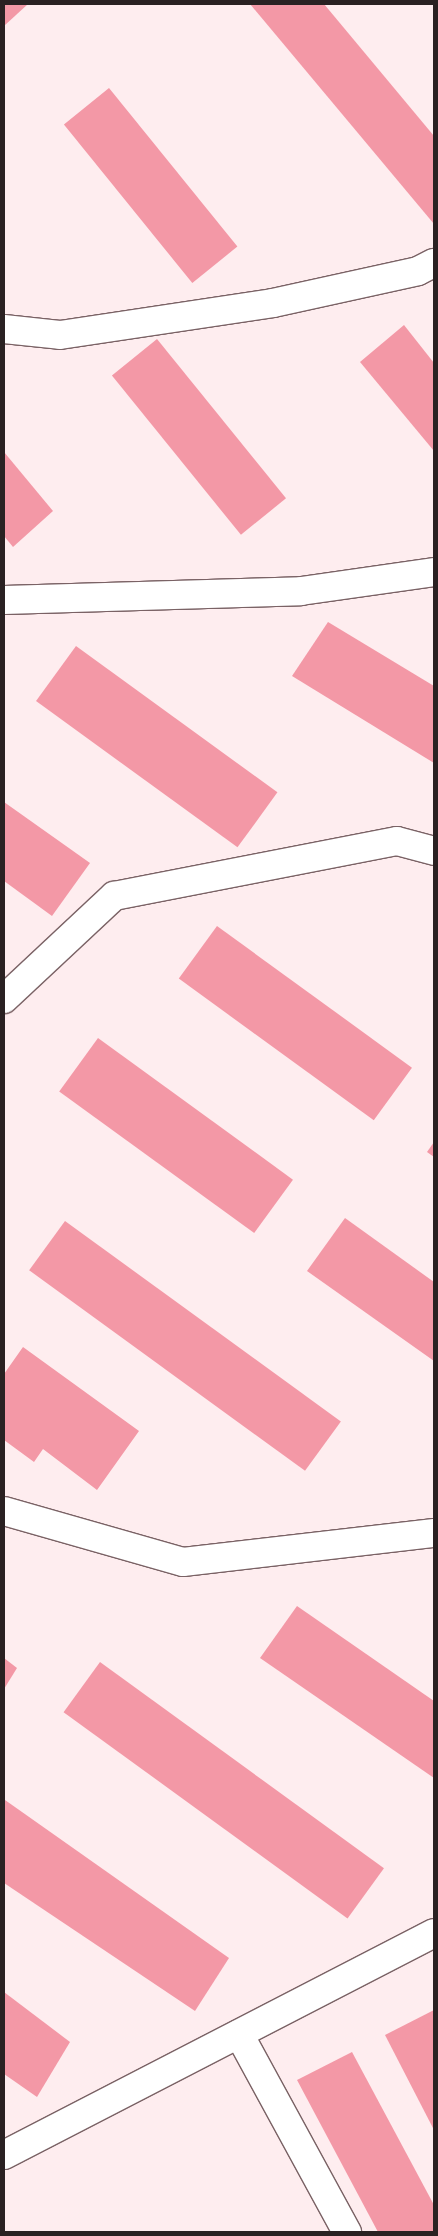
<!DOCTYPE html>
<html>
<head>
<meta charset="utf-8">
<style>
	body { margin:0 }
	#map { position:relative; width:438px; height:2236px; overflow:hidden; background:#feedef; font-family:"Exo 2",sans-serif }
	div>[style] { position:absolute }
	.building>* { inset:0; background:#f398a6; transform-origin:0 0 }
	.roads { filter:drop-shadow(1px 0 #7a6265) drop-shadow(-1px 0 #7a6265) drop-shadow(0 1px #7a6265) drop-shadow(0 -1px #7a6265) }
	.minor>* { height:28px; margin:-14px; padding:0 14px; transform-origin:14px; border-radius:14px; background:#fff }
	span { translate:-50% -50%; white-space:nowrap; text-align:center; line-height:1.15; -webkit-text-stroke:5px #fff; paint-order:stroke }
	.frame { position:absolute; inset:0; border:5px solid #2a2122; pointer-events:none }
</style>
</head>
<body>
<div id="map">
	<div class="building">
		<div style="clip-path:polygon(4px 4px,28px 4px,4px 26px)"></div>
		<div style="clip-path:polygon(250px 4px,324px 4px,434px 136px,434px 224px)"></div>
		<div style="left:109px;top:88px;width:204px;height:58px;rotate:51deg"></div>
		<div style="clip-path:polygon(404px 325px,434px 363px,434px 451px,360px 362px)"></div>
		<div style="left:157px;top:339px;width:205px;height:58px;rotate:51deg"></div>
		<div style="clip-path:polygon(4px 452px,53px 511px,13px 547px,4px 536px)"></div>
		<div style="clip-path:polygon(328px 622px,434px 686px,434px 763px,292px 676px)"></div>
		<div style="left:76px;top:646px;width:249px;height:68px;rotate:36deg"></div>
		<div style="clip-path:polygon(4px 802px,90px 863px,52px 916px,4px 881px)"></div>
		<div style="left:217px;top:926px;width:241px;height:65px;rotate:36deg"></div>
		<div style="left:98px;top:1038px;width:241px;height:66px;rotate:36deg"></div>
		<div style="clip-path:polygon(434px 1142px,434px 1157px,427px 1152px)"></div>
		<div style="clip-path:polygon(345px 1218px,434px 1282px,434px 1361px,307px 1271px)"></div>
		<div style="left:65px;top:1221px;width:341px;height:61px;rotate:36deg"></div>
		<div style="clip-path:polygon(23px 1347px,139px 1431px,97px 1490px,43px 1449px,34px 1462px,4px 1440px,4px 1374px)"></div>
		<div style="clip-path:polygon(297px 1606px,434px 1701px,434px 1778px,260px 1658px)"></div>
		<div style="clip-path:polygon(4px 1658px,17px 1668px,4px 1689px)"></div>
		<div style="left:100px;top:1662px;width:351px;height:62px;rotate:36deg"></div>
		<div style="clip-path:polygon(5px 1800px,229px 1958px,195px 2011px,4px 1883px)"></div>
		<div style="clip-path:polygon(4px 1992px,70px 2042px,37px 2097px,4px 2074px)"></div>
		<div style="clip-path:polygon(434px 2010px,434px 2130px,385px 2035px)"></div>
		<div style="clip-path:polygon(352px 2052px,434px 2205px,434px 2232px,378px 2232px,297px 2080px)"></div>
	</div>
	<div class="roads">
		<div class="minor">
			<div style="left:4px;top:329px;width:56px;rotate:6.1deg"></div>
			<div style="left:60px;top:335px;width:215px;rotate:-8.5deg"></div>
			<div style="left:273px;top:303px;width:148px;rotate:-12.4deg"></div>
			<div style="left:418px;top:271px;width:18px;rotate:-27deg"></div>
			<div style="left:4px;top:600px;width:297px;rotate:-1.7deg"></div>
			<div style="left:301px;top:591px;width:134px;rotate:-8.1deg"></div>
			<div style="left:4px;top:999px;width:151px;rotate:-43.1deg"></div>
			<div style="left:114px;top:896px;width:288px;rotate:-11deg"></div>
			<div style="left:397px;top:841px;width:38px;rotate:15deg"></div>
			<div style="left:4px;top:1511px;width:186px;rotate:15.9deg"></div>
			<div style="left:183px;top:1562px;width:253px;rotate:-6.6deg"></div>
			<div style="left:239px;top:2034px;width:226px;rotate:61.4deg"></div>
			<div style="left:4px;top:2155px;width:484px;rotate:-27.3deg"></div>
		</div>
	</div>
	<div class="frame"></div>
</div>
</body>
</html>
